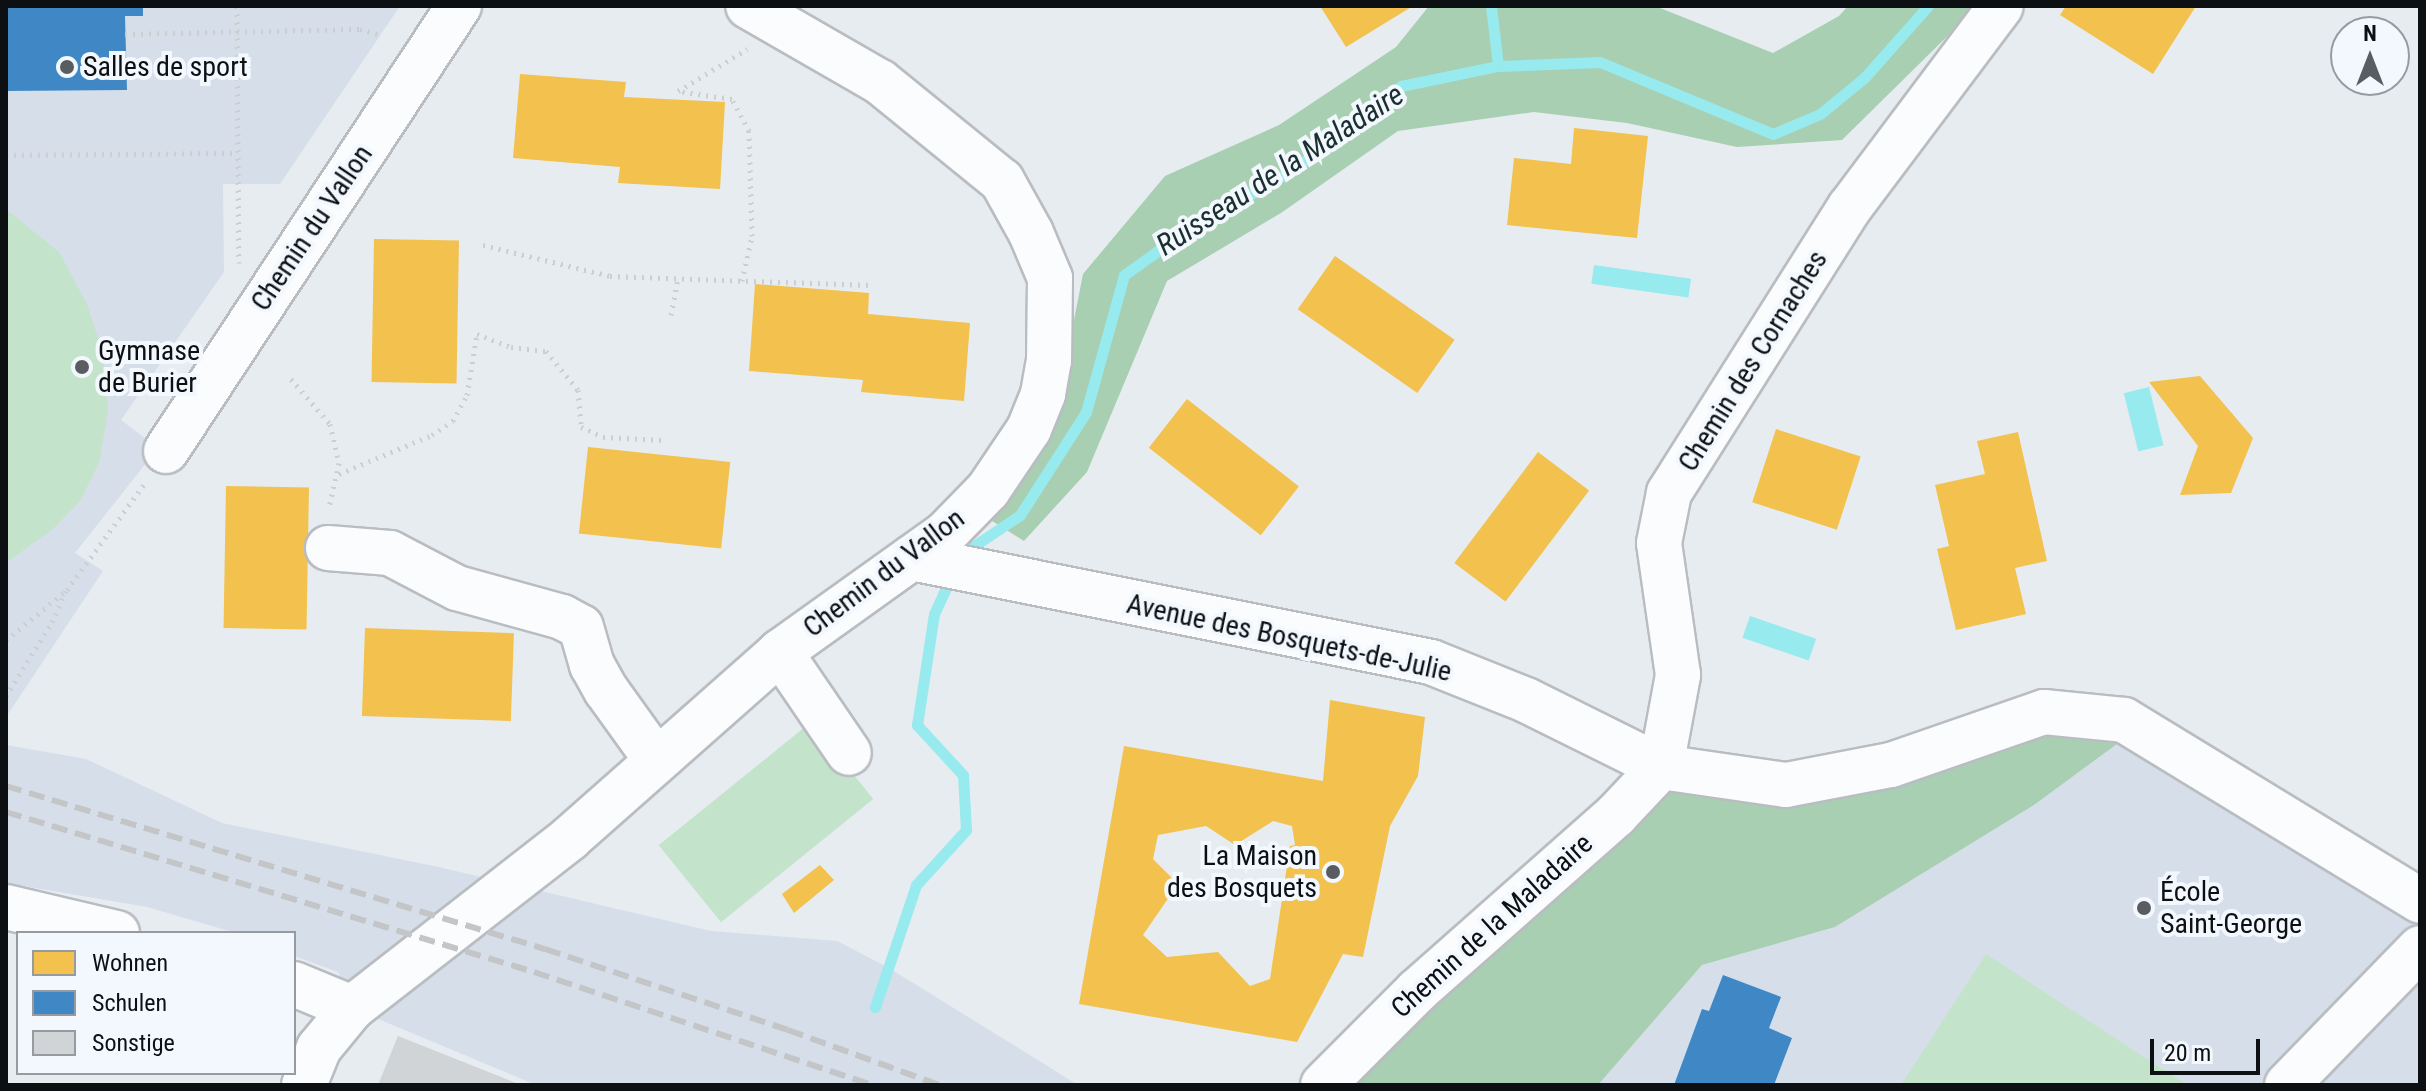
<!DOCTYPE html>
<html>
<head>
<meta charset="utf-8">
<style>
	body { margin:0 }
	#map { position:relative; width:2426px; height:1091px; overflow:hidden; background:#e7ecf1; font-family:"Roboto Condensed",sans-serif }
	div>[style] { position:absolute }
	.built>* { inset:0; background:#d6dee9 }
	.green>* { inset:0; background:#c3e4cb; transform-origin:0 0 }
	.forest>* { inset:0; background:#a8cfb2 }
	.water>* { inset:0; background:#97eaee; transform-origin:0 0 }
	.homes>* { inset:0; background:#f2c14e; transform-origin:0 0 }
	.schools>* { inset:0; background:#3f88c5 }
	.stream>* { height:11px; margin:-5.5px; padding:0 5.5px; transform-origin:5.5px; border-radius:5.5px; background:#97eaee }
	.building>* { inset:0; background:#d0d4d7 }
	.path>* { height:5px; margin-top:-2.5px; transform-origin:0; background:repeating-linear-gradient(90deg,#cdced0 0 2px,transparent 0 8px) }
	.roads { filter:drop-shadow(2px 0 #b9bdc1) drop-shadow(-2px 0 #b9bdc1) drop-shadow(0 2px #b9bdc1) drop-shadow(0 -2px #b9bdc1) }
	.minor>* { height:44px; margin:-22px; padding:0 22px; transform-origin:22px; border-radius:22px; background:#fbfcfd }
	.rail>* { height:6px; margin-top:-3px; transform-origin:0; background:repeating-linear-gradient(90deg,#c3c5c6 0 16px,transparent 0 24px) }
	.dots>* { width:22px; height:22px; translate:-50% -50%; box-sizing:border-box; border:4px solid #f3f8fe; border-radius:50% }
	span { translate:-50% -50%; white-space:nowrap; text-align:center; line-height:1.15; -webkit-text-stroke:8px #f3f8fe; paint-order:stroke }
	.poi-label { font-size:28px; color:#0d1013 }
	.left { translate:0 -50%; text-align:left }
	.right { translate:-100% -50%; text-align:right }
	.street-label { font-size:28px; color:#0d1013 }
	.water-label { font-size:30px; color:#1a2f30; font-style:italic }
	.frame { position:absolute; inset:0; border:8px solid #0d1013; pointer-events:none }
	.legend { position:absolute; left:16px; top:931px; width:280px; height:144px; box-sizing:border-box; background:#f3f8fe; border:2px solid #979ba0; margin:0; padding:10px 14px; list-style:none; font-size:24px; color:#0d1013 }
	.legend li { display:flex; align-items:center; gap:16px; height:40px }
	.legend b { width:40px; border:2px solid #979ba0 }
	.north { position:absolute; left:2330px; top:16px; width:80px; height:80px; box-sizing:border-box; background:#f3f8fe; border:2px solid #979ba0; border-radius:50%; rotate:0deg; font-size:22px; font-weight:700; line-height:32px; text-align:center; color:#0d1013 }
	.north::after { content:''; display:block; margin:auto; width:28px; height:36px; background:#595d61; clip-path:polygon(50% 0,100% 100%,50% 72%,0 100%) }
	.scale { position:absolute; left:2150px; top:1039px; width:110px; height:36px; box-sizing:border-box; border:4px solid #0d1013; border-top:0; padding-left:10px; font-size:24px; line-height:28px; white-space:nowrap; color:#0d1013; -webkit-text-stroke:6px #f3f8fe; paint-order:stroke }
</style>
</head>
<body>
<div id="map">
	<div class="built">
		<div style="clip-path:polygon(6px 6px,400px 6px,280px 184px,223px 184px,224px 272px,121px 420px,158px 448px,75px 553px,103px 571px,6px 717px)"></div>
		<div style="clip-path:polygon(2117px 744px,2420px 889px,2420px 1085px,1598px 1085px,1702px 965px,1835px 927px,2034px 805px)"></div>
		<div style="clip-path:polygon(6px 745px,86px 759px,222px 823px,434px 866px,711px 931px,837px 941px,889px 968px,1078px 1085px,536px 1085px,352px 1008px,338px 972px,294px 956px,294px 933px,236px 933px,147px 907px,6px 883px)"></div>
	</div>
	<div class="green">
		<div style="clip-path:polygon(6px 209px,59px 252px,87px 304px,103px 353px,108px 410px,99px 463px,80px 501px,53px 529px,6px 563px)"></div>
		<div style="left:811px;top:722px;width:99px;height:196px;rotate:51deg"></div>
		<div style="clip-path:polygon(1986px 954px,2187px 1085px,1901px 1085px)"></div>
	</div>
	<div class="forest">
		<div style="clip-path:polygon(1429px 6px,1655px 6px,1773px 53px,1839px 16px,1848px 6px,1978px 6px,1842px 140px,1737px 147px,1627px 123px,1534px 112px,1398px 131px,1281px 213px,1167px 281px,1087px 472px,1024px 541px,981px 514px,1062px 381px,1083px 274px,1165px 176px,1279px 125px,1396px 47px)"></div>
		<div style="clip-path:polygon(2124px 720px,2117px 744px,2034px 805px,1835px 927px,1702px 965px,1598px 1085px,1323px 1085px,1661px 767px,1787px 785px,1993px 728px)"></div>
	</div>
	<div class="water">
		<div style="left:1594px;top:265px;width:98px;height:19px;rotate:8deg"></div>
		<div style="left:2149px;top:387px;width:60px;height:26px;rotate:76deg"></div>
		<div style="left:1750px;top:616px;width:70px;height:23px;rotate:19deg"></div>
	</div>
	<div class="homes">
		<div style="clip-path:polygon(1320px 6px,1413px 6px,1346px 47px)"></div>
		<div style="clip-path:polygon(2066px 6px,2196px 6px,2153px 74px,2060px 15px)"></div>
		<div style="clip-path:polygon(520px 74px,626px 82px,624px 97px,725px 102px,720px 189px,618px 183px,620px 167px,513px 158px)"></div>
		<div style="clip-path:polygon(1574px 128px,1648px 136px,1637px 238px,1507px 225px,1514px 158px,1571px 164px)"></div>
		<div style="left:374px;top:239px;width:85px;height:143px;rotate:1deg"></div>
		<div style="left:1335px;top:256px;width:146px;height:65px;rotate:35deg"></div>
		<div style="clip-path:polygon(755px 284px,869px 293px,868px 314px,970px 323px,964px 401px,861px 392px,863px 380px,749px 371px)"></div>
		<div style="clip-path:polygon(2200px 376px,2253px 438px,2231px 493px,2180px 495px,2198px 446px,2149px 382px)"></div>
		<div style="left:1187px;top:399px;width:142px;height:62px;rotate:38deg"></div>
		<div style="left:1776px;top:429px;width:89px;height:77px;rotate:18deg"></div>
		<div style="clip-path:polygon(2018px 432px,2047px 561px,2015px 568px,2026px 614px,1956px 630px,1937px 549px,1949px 546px,1935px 485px,1985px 474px,1977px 441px)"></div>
		<div style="left:588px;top:447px;width:143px;height:87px;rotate:6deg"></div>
		<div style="left:1538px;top:452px;width:64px;height:139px;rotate:37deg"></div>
		<div style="left:226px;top:486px;width:83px;height:142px;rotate:1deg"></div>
		<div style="left:365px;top:628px;width:149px;height:88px;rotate:2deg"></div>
		<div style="clip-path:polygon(evenodd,1330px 700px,1425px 717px,1418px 776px,1390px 826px,1363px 957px,1343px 954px,1297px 1042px,1079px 1004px,1124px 746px,1323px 781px,1330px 700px,1273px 821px,1292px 826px,1295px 845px,1290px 846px,1270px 979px,1250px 986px,1218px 952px,1167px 957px,1143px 935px,1178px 884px,1153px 859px,1158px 835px,1206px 826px,1235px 845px,1273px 821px)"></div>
		<div style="clip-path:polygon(820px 865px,834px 880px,794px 913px,782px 894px)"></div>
	</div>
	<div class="schools">
		<div style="clip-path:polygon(6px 6px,143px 6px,143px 16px,125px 16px,127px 90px,6px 91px)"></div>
		<div style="clip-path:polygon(1723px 975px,1781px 997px,1769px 1028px,1792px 1038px,1774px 1085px,1674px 1085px,1702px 1009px,1709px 1011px)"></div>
	</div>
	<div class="stream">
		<div style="left:1491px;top:6px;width:60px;rotate:83.3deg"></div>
		<div style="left:962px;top:554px;width:70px;rotate:-33.9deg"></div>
		<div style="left:1020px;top:515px;width:122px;rotate:-57.3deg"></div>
		<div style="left:1086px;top:412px;width:142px;rotate:-74.5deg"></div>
		<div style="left:1124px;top:275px;width:81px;rotate:-35.5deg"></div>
		<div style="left:1190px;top:228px;width:118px;rotate:-29.4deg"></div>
		<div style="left:1293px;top:170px;width:137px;rotate:-37.9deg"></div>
		<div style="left:1401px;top:86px;width:99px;rotate:-11.7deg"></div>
		<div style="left:1498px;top:66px;width:102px;rotate:-2.2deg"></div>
		<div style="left:1600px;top:62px;width:187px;rotate:22.6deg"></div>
		<div style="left:1773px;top:134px;width:51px;rotate:-23.1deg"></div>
		<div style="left:1820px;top:114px;width:58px;rotate:-39.4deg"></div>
		<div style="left:1865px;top:77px;width:95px;rotate:-48.4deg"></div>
		<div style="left:875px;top:1007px;width:129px;rotate:-71.4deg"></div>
		<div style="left:916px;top:885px;width:74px;rotate:-47.7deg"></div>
		<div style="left:966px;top:830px;width:55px;rotate:-93.1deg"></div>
		<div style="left:963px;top:775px;width:68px;rotate:-132.6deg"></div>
		<div style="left:917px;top:725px;width:112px;rotate:-81.3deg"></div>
		<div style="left:934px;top:614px;width:41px;rotate:-65.3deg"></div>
	</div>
	<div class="building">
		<div style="clip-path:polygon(398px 1036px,521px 1085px,378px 1085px)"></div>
	</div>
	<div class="path">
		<div style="left:237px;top:6px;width:257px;rotate:89.6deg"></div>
		<div style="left:125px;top:34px;width:235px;rotate:-1.2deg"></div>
		<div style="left:360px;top:29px;width:22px;rotate:16deg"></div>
		<div style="left:6px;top:155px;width:231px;rotate:-0.5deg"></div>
		<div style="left:483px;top:245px;width:131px;rotate:13.7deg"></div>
		<div style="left:610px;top:276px;width:261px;rotate:2deg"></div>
		<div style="left:742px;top:281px;width:46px;rotate:-77.5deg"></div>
		<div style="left:752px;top:236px;width:105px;rotate:-91.6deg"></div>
		<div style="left:749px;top:131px;width:36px;rotate:-118deg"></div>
		<div style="left:732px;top:99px;width:55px;rotate:-171.6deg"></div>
		<div style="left:678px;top:91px;width:81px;rotate:-31.3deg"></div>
		<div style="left:671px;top:315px;width:37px;rotate:-79deg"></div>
		<div style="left:291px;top:379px;width:60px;rotate:49.1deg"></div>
		<div style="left:330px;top:424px;width:40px;rotate:77deg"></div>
		<div style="left:339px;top:463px;width:45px;rotate:102.8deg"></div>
		<div style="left:339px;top:474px;width:101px;rotate:-22.8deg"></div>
		<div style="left:432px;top:435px;width:25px;rotate:-34deg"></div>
		<div style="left:453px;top:421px;width:30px;rotate:-62deg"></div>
		<div style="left:467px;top:395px;width:62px;rotate:-80.7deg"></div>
		<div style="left:477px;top:334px;width:36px;rotate:21deg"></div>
		<div style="left:511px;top:347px;width:35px;rotate:7deg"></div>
		<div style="left:546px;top:351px;width:50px;rotate:50.6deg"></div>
		<div style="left:578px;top:390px;width:37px;rotate:85deg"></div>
		<div style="left:581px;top:427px;width:24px;rotate:24deg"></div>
		<div style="left:603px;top:437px;width:61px;rotate:2.8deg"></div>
		<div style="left:6px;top:640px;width:79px;rotate:-39.3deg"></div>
		<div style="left:67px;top:590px;width:132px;rotate:-53.9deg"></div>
		<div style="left:6px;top:696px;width:87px;rotate:-58.1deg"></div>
		<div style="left:52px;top:622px;width:34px;rotate:-66deg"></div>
	</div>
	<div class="roads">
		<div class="minor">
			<div style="left:166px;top:451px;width:533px;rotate:-56.64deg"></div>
			<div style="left:328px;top:548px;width:62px;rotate:4.6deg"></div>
			<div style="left:390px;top:553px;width:76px;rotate:27.6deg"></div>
			<div style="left:457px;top:588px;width:109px;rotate:15.4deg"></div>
			<div style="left:562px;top:617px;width:21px;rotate:28deg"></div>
			<div style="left:581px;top:627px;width:40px;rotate:74deg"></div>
			<div style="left:592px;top:665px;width:29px;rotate:61deg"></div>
			<div style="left:606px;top:690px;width:87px;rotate:54.3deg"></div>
			<div style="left:912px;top:558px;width:529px;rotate:11.33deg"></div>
			<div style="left:1431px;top:662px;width:102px;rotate:21.8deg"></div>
			<div style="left:1526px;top:700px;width:151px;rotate:26.4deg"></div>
			<div style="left:1661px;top:767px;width:126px;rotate:8.2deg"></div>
			<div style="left:1786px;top:785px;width:107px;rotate:-10.8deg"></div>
			<div style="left:1891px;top:765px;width:162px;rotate:-19.1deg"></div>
			<div style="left:2044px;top:712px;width:80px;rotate:5.7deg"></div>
			<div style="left:2124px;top:720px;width:347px;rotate:31.4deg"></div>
			<div style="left:780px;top:652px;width:122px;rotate:55.7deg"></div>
			<div style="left:1661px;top:767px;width:94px;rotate:-79.5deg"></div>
			<div style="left:1678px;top:675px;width:133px;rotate:-98.2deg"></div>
			<div style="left:1659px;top:543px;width:51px;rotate:-78.7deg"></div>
			<div style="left:1669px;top:493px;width:338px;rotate:-57.7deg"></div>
			<div style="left:1850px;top:207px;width:251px;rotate:-53.1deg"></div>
			<div style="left:6px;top:907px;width:114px;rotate:13.2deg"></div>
			<div style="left:294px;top:984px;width:63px;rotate:22.5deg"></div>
			<div style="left:304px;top:1085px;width:40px;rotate:-68deg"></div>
			<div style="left:319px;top:1048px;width:52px;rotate:-50.5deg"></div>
			<div style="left:352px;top:1008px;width:276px;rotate:-37.9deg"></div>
			<div style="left:570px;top:838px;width:281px;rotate:-41.5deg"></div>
			<div style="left:780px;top:652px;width:203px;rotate:-35.6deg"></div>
			<div style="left:945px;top:534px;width:62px;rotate:-45.7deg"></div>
			<div style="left:988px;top:490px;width:73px;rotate:-56.1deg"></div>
			<div style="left:1029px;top:429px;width:38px;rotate:-68deg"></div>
			<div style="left:1043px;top:394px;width:34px;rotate:-80deg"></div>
			<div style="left:1049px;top:361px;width:83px;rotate:-89.3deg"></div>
			<div style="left:1050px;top:278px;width:49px;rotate:-112.9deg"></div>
			<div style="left:1031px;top:233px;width:60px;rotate:-119.1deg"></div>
			<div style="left:1002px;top:181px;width:157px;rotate:-140.9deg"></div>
			<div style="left:880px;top:82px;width:152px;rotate:-150.1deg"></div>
			<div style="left:1323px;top:1085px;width:133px;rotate:-45deg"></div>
			<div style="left:1417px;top:991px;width:266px;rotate:-41.5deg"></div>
			<div style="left:1616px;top:815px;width:66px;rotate:-46.8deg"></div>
			<div style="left:2287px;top:1085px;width:191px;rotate:-45.8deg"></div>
		</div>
	</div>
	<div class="rail">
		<div style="left:6px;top:786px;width:563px;rotate:16.83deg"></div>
		<div style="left:545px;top:949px;width:256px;rotate:18.4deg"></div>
		<div style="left:788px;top:1030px;width:161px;rotate:20deg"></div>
		<div style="left:6px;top:812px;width:552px;rotate:16.86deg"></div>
		<div style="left:534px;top:972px;width:356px;rotate:18.5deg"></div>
	</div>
	<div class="dots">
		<div style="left:67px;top:67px;background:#595d61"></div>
		<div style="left:82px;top:367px;background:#595d61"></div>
		<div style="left:1333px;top:872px;background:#595d61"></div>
		<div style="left:2144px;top:908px;background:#595d61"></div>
	</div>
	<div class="poi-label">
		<span class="left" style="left:83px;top:67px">Salles de sport</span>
		<span class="left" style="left:98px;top:367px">Gymnase<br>de Burier</span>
		<span class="right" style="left:1317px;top:872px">La Maison<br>des Bosquets</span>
		<span class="left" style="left:2160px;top:908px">École<br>Saint-George</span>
	</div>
	<div class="street-label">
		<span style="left:312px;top:228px;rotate:-56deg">Chemin du Vallon</span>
		<span style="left:1753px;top:361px;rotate:-58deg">Chemin des Cornaches</span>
		<span style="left:884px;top:573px;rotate:-37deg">Chemin du Vallon</span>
		<span style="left:1289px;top:638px;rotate:12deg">Avenue des Bosquets-de-Julie</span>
		<span style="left:1492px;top:926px;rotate:-42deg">Chemin de la Maladaire</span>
	</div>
	<div class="water-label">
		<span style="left:1280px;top:170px;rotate:-33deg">Ruisseau de la Maladaire</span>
	</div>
	<div class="frame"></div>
	<ul class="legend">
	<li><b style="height:22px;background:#f2c14e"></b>Wohnen</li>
	<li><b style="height:22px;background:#3f88c5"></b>Schulen</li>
	<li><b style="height:22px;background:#d0d4d7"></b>Sonstige</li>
	</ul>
	<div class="north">N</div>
	<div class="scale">20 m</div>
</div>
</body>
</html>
